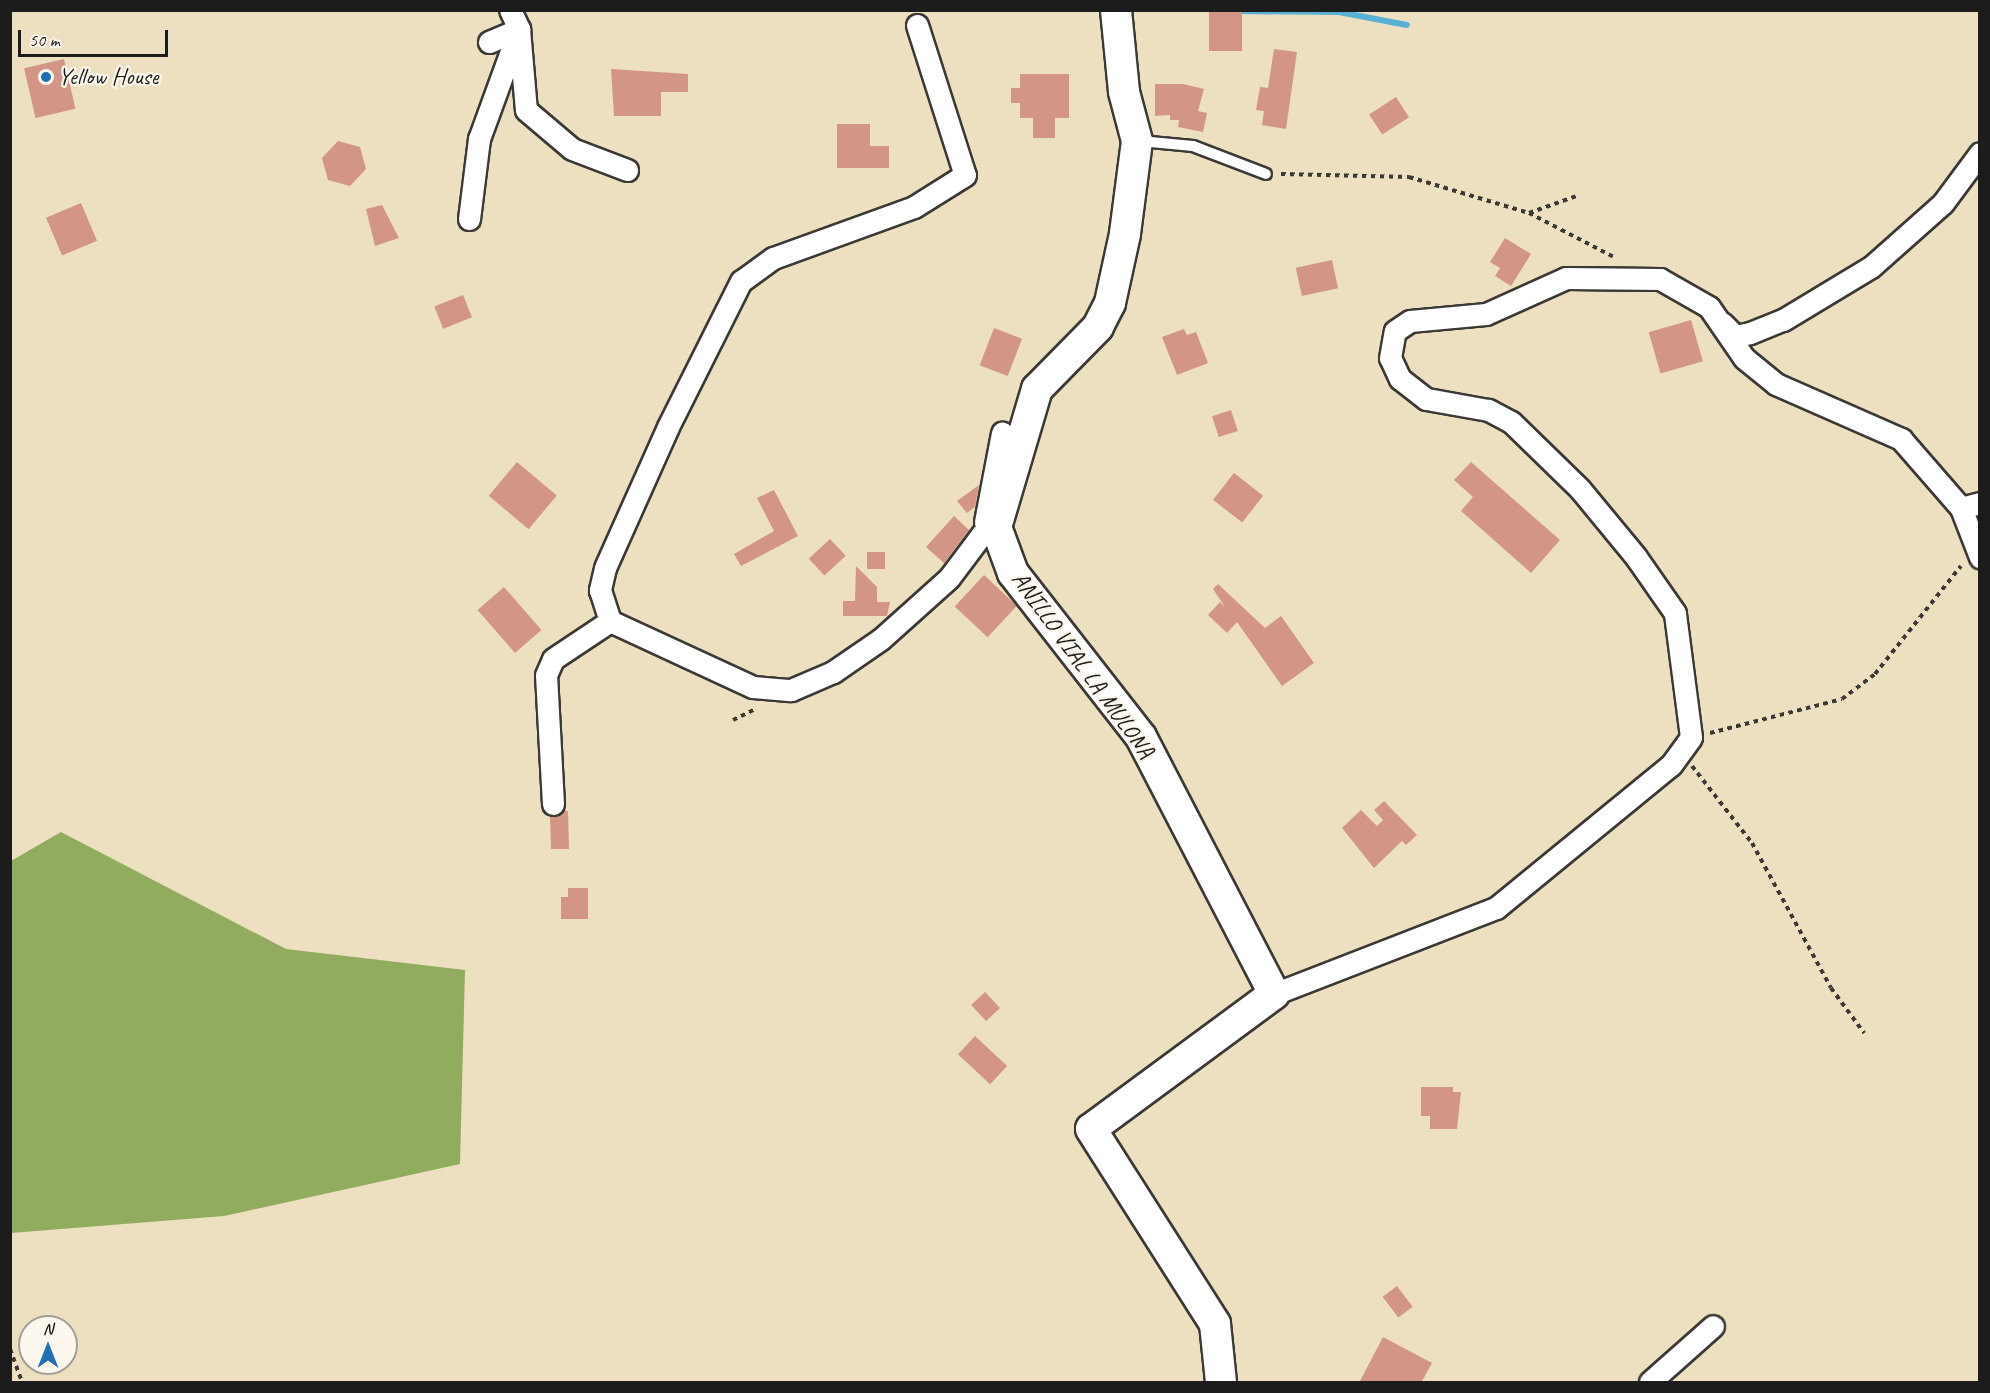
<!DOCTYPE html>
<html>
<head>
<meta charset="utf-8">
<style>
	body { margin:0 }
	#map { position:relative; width:1990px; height:1393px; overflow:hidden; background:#ede0c0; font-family:Caveat,sans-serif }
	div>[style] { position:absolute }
	.forest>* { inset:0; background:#92ac5f }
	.stream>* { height:6px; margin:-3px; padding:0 3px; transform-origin:3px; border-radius:3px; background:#58b0d5 }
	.building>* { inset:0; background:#d29586; transform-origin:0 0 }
	.path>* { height:4px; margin-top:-2px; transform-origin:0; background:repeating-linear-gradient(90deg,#3b3935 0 4.5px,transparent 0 9px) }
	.roads { filter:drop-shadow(2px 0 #3b3935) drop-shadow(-2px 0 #3b3935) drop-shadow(0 2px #3b3935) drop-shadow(0 -2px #3b3935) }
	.lane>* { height:10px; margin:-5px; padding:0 5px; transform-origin:5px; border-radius:5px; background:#fff }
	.street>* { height:21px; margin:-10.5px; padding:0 10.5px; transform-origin:10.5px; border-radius:10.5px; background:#fff }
	.secondary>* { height:30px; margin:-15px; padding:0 15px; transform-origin:15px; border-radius:15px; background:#fff }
	.dots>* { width:16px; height:16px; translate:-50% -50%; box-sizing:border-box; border:3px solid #fbf7ec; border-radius:50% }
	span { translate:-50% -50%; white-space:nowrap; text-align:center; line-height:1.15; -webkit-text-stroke:4.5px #fbf7ec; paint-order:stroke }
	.poi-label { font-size:24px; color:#1c1c1c }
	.left { translate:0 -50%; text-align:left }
	.street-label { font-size:24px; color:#1c1c1c }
	.frame { position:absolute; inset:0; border:12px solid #1c1c1c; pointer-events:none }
	.north { position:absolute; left:18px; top:1315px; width:60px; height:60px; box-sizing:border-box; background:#fbf7ec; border:2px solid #a29f99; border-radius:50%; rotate:0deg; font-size:16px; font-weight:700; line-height:24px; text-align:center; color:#1c1c1c }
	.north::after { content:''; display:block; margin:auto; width:21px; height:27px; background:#1f6fb2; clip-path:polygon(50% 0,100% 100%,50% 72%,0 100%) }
	.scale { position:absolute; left:18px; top:30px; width:150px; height:27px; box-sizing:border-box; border:3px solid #1c1c1c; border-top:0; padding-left:8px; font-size:18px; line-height:21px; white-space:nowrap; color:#1c1c1c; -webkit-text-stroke:4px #fbf7ec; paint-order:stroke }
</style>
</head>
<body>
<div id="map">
	<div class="forest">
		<div style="clip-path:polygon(61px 832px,286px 949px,465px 970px,460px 1164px,224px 1216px,11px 1233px,11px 861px)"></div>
	</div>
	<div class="stream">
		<div style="left:1235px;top:11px;width:104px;rotate:0.6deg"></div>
		<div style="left:1339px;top:12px;width:69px;rotate:10.8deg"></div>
	</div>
	<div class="building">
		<div style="left:1209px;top:10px;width:33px;height:41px"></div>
		<div style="clip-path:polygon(1274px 49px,1297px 52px,1286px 129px,1262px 125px,1264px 111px,1256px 110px,1260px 87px,1268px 88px)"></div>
		<div style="left:64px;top:59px;width:51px;height:41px;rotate:77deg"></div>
		<div style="clip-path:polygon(611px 69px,688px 74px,688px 92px,661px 92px,661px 116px,614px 116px)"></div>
		<div style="clip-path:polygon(1020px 74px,1069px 74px,1069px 118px,1055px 118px,1055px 138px,1033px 138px,1033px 118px,1020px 118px,1020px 103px,1011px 103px,1011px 88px,1020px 88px)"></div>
		<div style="clip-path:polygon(1155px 84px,1183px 84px,1204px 89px,1198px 111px,1207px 113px,1203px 132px,1178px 127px,1179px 120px,1170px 120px,1170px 115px,1155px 116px)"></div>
		<div style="left:1396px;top:97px;width:24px;height:32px;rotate:57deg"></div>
		<div style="clip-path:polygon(837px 124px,870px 124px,870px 146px,889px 146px,889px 168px,837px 168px)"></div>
		<div style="clip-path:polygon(338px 141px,360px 147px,366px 169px,350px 186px,328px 180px,322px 158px)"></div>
		<div style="left:81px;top:203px;width:41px;height:38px;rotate:67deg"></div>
		<div style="clip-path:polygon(382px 205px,399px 238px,375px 246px,366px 209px)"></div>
		<div style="clip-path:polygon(1505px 238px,1531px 254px,1511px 286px,1495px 276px,1500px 268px,1490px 262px)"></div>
		<div style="left:1332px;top:260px;width:29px;height:37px;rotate:78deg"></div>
		<div style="left:463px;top:295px;width:24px;height:31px;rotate:68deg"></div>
		<div style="left:1691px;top:320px;width:43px;height:44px;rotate:74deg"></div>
		<div style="left:994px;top:328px;width:30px;height:40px;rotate:21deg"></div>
		<div style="clip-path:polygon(1184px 329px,1187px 335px,1196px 332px,1208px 363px,1177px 375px,1162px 337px)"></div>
		<div style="left:1231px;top:410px;width:22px;height:20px;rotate:72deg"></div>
		<div style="left:517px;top:462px;width:52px;height:44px;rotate:40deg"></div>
		<div style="clip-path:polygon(1471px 462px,1560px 540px,1531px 573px,1461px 511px,1473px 497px,1454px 480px)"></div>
		<div style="left:1234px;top:473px;width:37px;height:34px;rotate:38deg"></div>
		<div style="clip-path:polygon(979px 485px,975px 507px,967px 513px,957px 501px)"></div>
		<div style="clip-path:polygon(774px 490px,798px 536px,741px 566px,734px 554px,774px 531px,757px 498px)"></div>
		<div style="clip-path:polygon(954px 516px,969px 530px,944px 563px,926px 547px)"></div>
		<div style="left:830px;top:539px;width:23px;height:29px;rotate:47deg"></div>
		<div style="left:867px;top:552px;width:18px;height:17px"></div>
		<div style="clip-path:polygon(856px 566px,877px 587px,877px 602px,890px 602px,887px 616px,843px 616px,843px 601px,855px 601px)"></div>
		<div style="left:984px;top:575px;width:45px;height:43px;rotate:43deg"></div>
		<div style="clip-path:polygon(1218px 584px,1265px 628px,1281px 616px,1314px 663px,1282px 686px,1237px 622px,1227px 633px,1208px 615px,1220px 602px,1225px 607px,1213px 589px)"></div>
		<div style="left:504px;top:587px;width:57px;height:35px;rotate:49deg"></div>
		<div style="clip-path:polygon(1384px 801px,1417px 835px,1406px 845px,1402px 841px,1374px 868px,1342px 828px,1361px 810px,1377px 826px,1383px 820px,1374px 810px)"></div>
		<div style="clip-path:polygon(563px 811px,568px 811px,569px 849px,551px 849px,550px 816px)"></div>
		<div style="clip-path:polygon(568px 888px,588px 888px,588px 919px,561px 919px,561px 897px,568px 897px)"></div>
		<div style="left:985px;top:992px;width:22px;height:19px;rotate:47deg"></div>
		<div style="left:975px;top:1036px;width:44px;height:25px;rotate:43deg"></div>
		<div style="clip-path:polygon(1421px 1087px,1453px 1087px,1453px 1092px,1461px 1092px,1457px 1129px,1430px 1129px,1430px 1116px,1421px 1116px)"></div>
		<div style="left:1397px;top:1286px;width:26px;height:18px;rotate:53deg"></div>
		<div style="clip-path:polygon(1383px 1337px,1432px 1363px,1421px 1383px,1359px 1383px)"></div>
	</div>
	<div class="path">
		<div style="left:1281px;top:174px;width:128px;rotate:1.3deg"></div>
		<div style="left:1409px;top:177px;width:125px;rotate:16.7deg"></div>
		<div style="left:1529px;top:213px;width:96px;rotate:27.4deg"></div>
		<div style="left:1529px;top:213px;width:53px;rotate:-19.8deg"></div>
		<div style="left:733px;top:720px;width:25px;rotate:-26deg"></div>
		<div style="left:1710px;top:733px;width:136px;rotate:-14.4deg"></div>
		<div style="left:1842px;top:699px;width:41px;rotate:-37.1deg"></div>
		<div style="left:1875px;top:674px;width:138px;rotate:-51.5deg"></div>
		<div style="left:1692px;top:766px;width:98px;rotate:52.1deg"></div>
		<div style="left:1752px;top:843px;width:165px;rotate:61.4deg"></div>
		<div style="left:1831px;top:988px;width:56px;rotate:53.7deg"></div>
		<div style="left:10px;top:1349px;width:35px;rotate:70deg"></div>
	</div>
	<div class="roads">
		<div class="lane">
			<div style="left:1140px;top:141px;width:53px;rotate:5.4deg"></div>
			<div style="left:1193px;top:146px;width:78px;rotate:21deg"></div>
		</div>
		<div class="street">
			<div style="left:917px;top:25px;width:157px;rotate:72.3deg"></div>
			<div style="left:965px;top:175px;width:60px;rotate:147.9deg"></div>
			<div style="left:914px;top:207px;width:150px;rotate:160.1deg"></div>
			<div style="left:773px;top:258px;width:39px;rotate:144deg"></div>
			<div style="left:741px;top:281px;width:163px;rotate:116.6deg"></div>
			<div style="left:668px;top:427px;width:154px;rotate:114.1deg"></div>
			<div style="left:605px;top:568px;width:23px;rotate:103deg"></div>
			<div style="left:600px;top:590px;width:33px;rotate:72deg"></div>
			<div style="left:610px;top:621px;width:157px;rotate:24.8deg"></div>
			<div style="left:753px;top:687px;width:38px;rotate:5deg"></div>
			<div style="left:791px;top:690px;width:46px;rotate:-23.2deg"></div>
			<div style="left:833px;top:672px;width:58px;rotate:-34.5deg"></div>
			<div style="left:881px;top:639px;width:91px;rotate:-41.9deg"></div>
			<div style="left:949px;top:578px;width:55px;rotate:-53.1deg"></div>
			<div style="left:982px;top:534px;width:16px;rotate:-27deg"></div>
			<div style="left:489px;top:42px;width:33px;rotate:-23deg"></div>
			<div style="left:519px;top:29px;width:81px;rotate:85.1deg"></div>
			<div style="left:526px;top:110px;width:60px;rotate:40.3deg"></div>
			<div style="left:572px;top:149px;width:59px;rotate:20.9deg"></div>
			<div style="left:469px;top:219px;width:81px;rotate:-82.9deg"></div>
			<div style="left:479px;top:139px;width:117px;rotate:-70deg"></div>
			<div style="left:519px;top:29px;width:21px;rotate:-115deg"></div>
			<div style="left:1722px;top:323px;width:18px;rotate:45deg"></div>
			<div style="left:1735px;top:336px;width:15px;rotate:-11deg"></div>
			<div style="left:1750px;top:333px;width:35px;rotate:-22deg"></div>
			<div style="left:1783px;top:320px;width:103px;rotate:-31.1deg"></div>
			<div style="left:1871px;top:267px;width:96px;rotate:-41.6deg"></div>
			<div style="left:1943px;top:203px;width:62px;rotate:-53.5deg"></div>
			<div style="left:1961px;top:508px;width:53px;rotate:68.8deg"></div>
			<div style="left:985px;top:522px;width:91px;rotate:-79.2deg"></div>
			<div style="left:553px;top:804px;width:129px;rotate:-93.1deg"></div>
			<div style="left:546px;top:675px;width:17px;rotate:-66deg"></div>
			<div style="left:553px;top:659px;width:69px;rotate:-33.7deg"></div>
			<div style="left:1274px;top:994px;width:238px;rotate:-21.2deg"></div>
			<div style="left:1496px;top:908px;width:226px;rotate:-39.3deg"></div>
			<div style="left:1671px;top:765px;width:34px;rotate:-54deg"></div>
			<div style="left:1691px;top:737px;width:125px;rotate:-97.4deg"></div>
			<div style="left:1675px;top:613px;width:68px;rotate:-124.9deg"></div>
			<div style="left:1636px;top:557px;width:88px;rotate:-129.5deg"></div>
			<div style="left:1580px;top:489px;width:96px;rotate:-135.8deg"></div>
			<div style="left:1511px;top:422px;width:26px;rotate:-152deg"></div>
			<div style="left:1488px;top:410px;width:63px;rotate:-169.9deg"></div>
			<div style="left:1426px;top:399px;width:33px;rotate:-142deg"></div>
			<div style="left:1400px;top:379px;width:23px;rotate:-115deg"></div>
			<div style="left:1390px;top:358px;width:27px;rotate:-80deg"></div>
			<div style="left:1395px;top:331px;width:18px;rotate:-34deg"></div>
			<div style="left:1410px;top:321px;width:76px;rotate:-5.3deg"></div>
			<div style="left:1486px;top:314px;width:88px;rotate:-24.2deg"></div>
			<div style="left:1566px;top:278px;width:94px;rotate:0.6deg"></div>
			<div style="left:1660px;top:279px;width:56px;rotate:29.7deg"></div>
			<div style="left:1709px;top:307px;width:62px;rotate:55.5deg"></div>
			<div style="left:1744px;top:358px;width:41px;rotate:39.1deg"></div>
			<div style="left:1776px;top:384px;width:137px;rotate:23.7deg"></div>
			<div style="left:1901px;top:439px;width:91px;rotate:49deg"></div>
			<div style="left:1961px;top:508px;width:20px;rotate:-15deg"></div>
			<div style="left:1650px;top:1382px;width:84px;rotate:-41.6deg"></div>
		</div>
		<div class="secondary">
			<div style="left:1116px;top:10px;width:82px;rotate:84.4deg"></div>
			<div style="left:1124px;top:92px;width:51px;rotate:75.1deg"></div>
			<div style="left:1137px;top:141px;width:94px;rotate:97.4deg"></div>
			<div style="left:1125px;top:234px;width:71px;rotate:102.3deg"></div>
			<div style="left:1110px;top:303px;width:27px;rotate:117deg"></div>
			<div style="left:1098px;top:327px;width:87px;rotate:134.5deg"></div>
			<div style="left:1037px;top:389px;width:144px;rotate:106.5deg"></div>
			<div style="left:996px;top:527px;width:49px;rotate:69.7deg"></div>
			<div style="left:1013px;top:573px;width:208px;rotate:52deg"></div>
			<div style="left:1141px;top:737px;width:289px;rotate:62.6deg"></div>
			<div style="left:1274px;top:994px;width:227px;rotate:143.6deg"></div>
			<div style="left:1091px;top:1129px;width:231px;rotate:57.5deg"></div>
			<div style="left:1215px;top:1324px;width:58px;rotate:84.1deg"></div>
		</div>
	</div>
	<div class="dots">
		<div style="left:46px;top:77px;background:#1f6fb2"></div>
	</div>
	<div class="poi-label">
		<span class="left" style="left:58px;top:77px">Yellow House</span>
	</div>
	<div class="street-label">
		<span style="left:1083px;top:665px;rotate:54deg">ANILLO VIAL LA MULONA</span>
	</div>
	<div class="frame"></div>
	<div class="north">N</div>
	<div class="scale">50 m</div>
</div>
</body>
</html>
